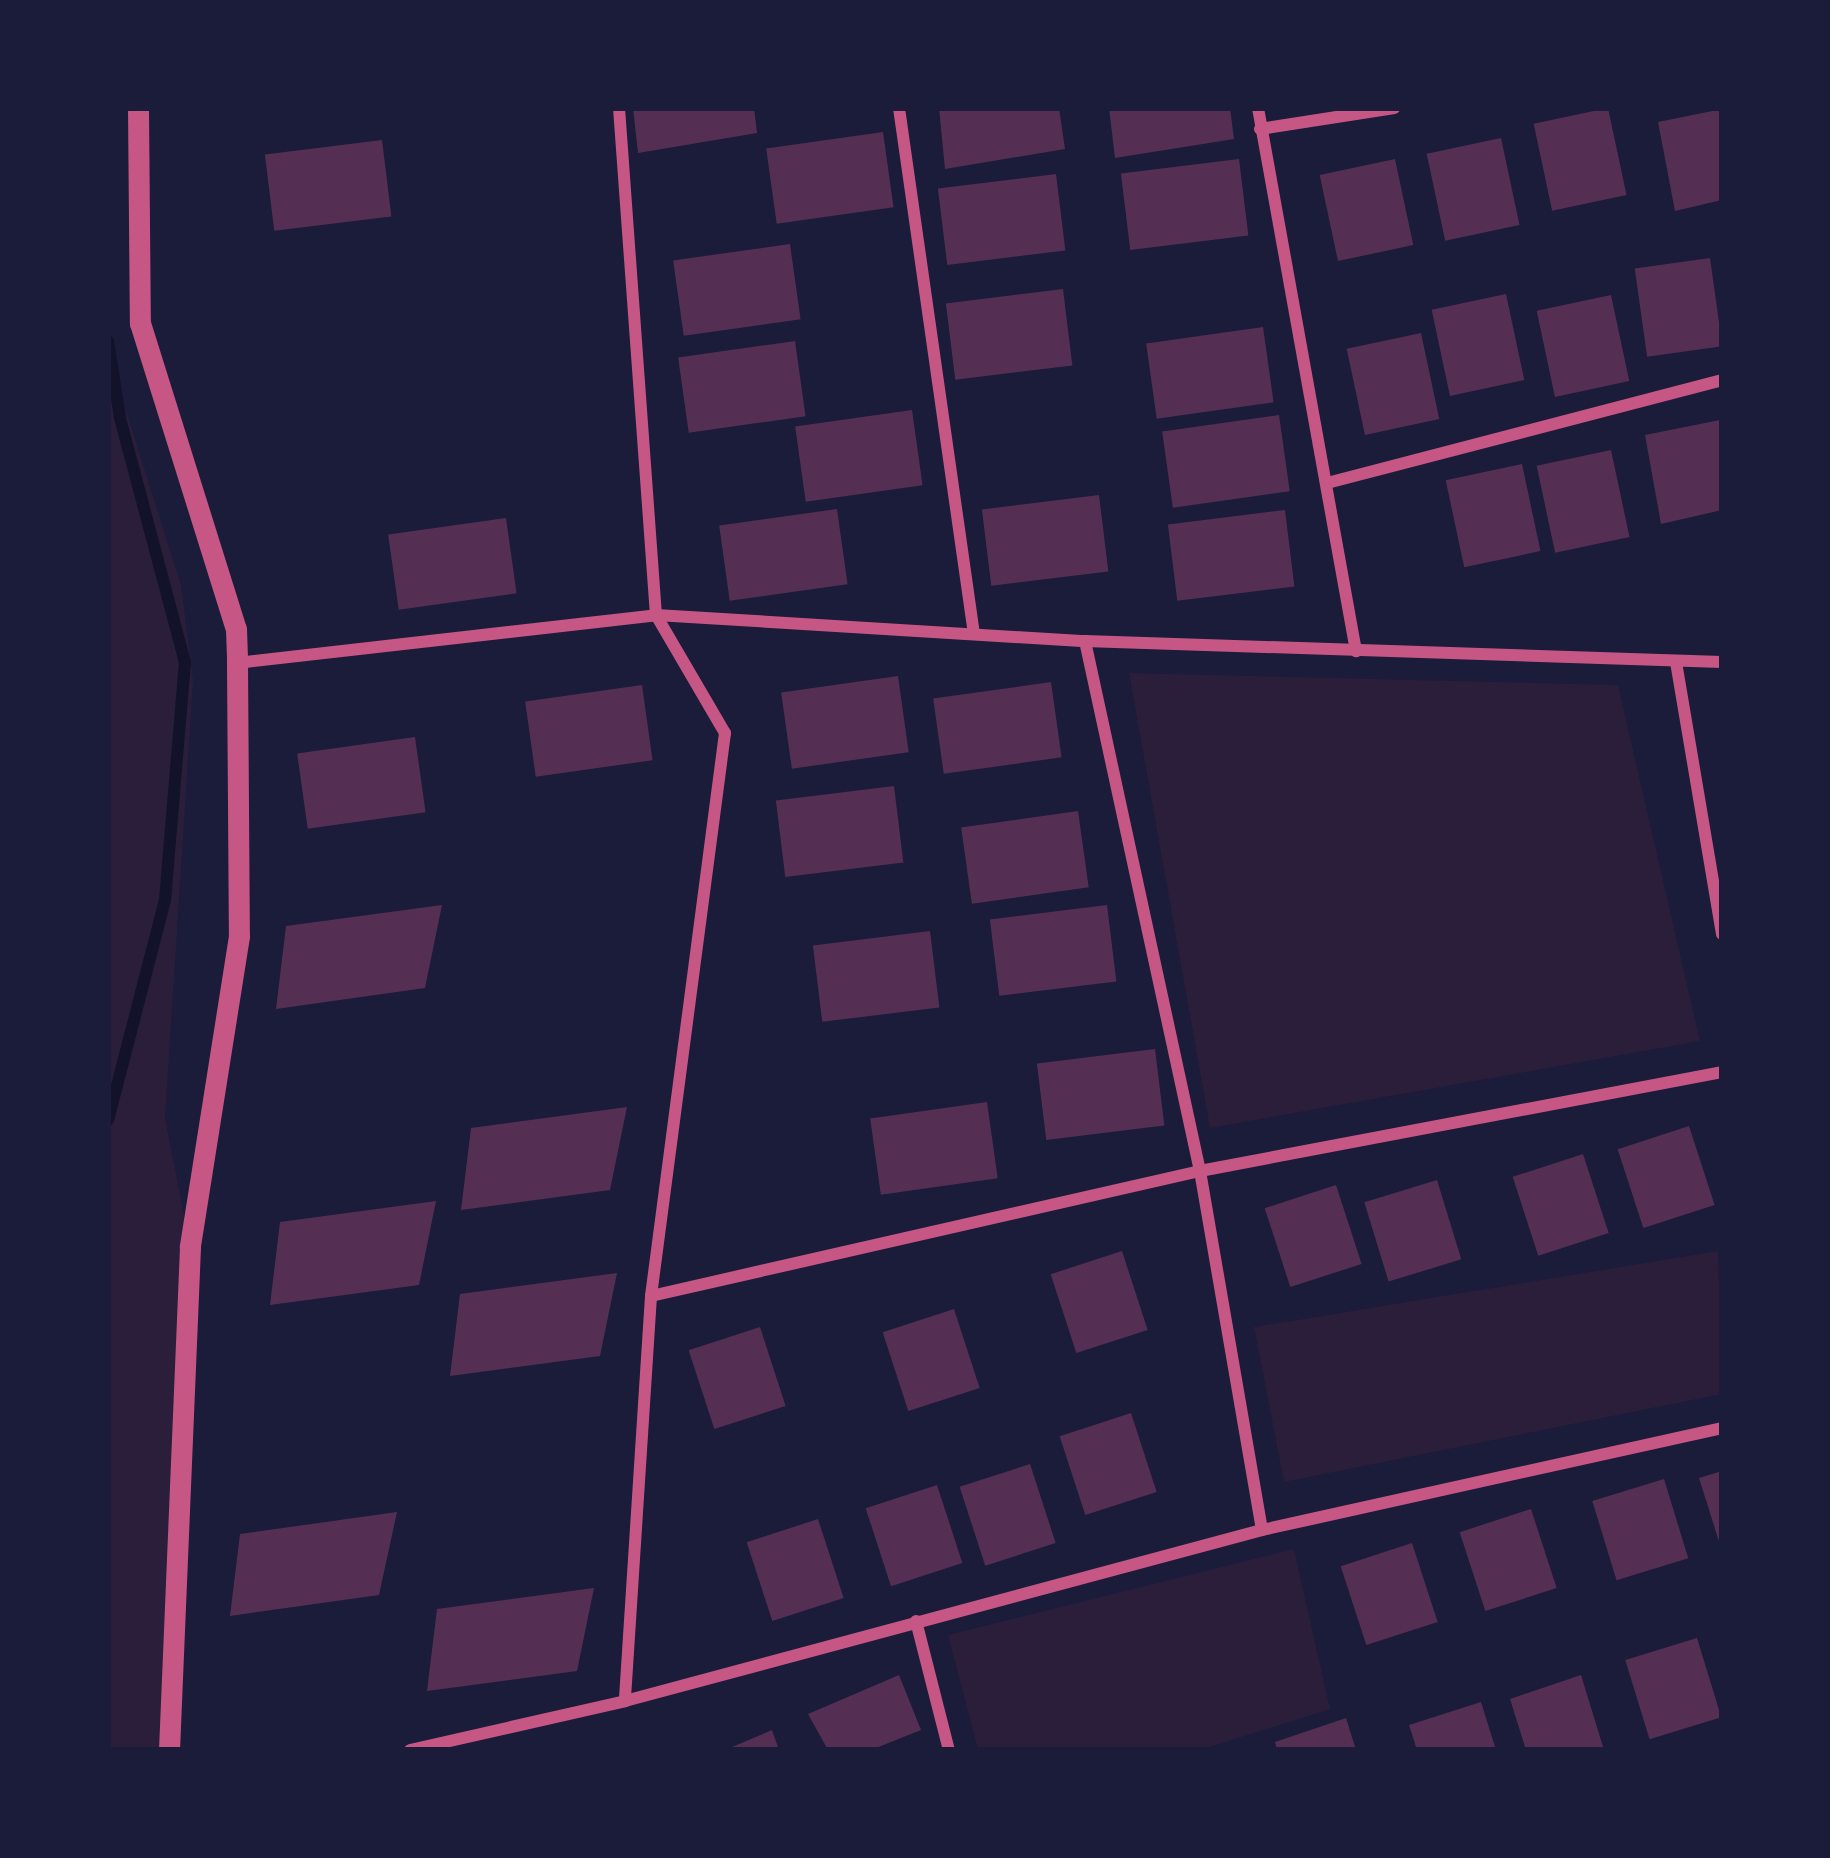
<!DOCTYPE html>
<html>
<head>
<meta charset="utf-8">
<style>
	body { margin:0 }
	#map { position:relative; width:1830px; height:1858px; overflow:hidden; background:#1b1b3a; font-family:Arial,sans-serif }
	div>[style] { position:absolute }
	.green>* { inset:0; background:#2a1e3b }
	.stream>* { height:12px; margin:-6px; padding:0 6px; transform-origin:6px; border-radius:6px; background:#12122b }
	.building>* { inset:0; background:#542f53; transform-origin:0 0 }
	.minor>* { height:12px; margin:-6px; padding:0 6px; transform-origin:6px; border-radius:6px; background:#c65784 }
	.tertiary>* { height:21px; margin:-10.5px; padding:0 10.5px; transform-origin:10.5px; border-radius:10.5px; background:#c65784 }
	span { translate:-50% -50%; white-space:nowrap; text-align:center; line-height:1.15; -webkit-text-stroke:12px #1b1b3a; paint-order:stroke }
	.frame { position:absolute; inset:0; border:111px solid #1b1b3a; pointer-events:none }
</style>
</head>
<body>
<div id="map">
	<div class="green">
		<div style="clip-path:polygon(108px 283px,112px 367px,181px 585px,193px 680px,165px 1118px,190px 1247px,169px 1750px,108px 1750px)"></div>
		<div style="clip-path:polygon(1129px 673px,1618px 685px,1700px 1041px,1210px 1128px)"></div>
		<div style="clip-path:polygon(1718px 1251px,1722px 1394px,1284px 1482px,1254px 1327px)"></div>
		<div style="clip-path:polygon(1294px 1549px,1330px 1709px,1200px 1750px,978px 1750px,948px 1635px)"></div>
	</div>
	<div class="stream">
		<div style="left:108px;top:341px;width:78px;rotate:81.1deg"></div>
		<div style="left:120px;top:418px;width:253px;rotate:75.1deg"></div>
		<div style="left:185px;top:662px;width:239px;rotate:94.8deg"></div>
		<div style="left:165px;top:900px;width:227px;rotate:104.5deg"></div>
	</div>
	<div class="building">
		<div style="clip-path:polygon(633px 108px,754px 108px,757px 133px,638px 153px)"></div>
		<div style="clip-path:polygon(939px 108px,1059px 108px,1065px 149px,945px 169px)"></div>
		<div style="clip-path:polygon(1109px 108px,1230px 108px,1234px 139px,1115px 158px)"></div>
		<div style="left:1608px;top:108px;width:89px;height:76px;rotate:78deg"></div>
		<div style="clip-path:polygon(1722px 109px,1722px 200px,1675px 211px,1658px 122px)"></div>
		<div style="left:883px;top:132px;width:76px;height:118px;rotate:82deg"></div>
		<div style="left:1501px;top:138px;width:89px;height:76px;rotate:78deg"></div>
		<div style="left:382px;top:140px;width:77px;height:118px;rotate:83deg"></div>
		<div style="left:1239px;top:159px;width:77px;height:119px;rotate:83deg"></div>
		<div style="left:1395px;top:159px;width:88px;height:77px;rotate:78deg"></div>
		<div style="left:1056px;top:174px;width:77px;height:119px;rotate:83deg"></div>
		<div style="left:790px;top:244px;width:76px;height:118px;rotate:82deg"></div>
		<div style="left:1710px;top:258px;width:89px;height:76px;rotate:82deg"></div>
		<div style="left:1063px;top:289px;width:77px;height:118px;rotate:83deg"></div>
		<div style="left:1506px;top:294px;width:88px;height:76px;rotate:78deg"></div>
		<div style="left:1611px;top:295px;width:88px;height:76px;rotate:78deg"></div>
		<div style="left:1263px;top:327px;width:76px;height:118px;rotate:82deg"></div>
		<div style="left:1421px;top:333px;width:88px;height:76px;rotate:78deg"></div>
		<div style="left:795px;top:341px;width:76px;height:118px;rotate:82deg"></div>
		<div style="left:912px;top:410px;width:76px;height:118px;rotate:82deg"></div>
		<div style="left:1279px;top:415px;width:77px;height:118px;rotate:82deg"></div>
		<div style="clip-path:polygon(1720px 420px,1722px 510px,1661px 524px,1645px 435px)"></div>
		<div style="left:1611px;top:450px;width:89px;height:76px;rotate:78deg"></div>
		<div style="left:1522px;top:464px;width:89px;height:78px;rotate:78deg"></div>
		<div style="left:1099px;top:495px;width:77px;height:118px;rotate:83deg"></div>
		<div style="left:837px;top:509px;width:76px;height:119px;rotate:82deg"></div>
		<div style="left:1285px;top:510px;width:77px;height:118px;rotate:83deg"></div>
		<div style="left:506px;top:518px;width:76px;height:119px;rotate:82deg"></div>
		<div style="left:898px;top:676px;width:77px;height:118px;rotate:82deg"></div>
		<div style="left:1051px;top:682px;width:76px;height:119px;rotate:82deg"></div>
		<div style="left:642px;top:685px;width:76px;height:118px;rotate:82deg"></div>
		<div style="left:415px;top:737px;width:76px;height:119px;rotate:82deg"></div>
		<div style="left:894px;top:786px;width:77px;height:119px;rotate:83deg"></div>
		<div style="left:1078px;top:811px;width:77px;height:118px;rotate:82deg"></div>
		<div style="clip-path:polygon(442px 905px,425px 988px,276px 1009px,286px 926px)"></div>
		<div style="left:1107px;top:905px;width:77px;height:118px;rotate:83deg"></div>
		<div style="left:930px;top:931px;width:77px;height:118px;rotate:83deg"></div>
		<div style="left:1155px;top:1049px;width:77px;height:119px;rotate:83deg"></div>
		<div style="left:987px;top:1102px;width:77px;height:118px;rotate:82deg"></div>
		<div style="clip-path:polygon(627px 1107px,610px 1190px,461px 1210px,471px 1128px)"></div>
		<div style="left:1689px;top:1126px;width:83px;height:75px;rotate:72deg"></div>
		<div style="left:1583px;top:1154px;width:83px;height:74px;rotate:72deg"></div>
		<div style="left:1437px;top:1180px;width:83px;height:76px;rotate:73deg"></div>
		<div style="left:1336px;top:1185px;width:83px;height:75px;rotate:72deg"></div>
		<div style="clip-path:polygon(436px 1201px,419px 1285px,270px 1305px,280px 1222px)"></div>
		<div style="left:1122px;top:1251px;width:83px;height:75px;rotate:72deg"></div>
		<div style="clip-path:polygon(617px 1273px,600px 1356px,450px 1376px,460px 1294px)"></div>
		<div style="left:954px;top:1309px;width:83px;height:75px;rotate:72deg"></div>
		<div style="left:760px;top:1327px;width:83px;height:75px;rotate:72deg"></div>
		<div style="left:1131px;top:1413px;width:83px;height:75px;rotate:72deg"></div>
		<div style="left:1030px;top:1464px;width:83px;height:74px;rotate:72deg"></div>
		<div style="clip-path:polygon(1722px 1471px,1722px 1548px,1721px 1548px,1699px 1478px)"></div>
		<div style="left:1664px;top:1479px;width:83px;height:75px;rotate:73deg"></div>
		<div style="left:937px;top:1485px;width:82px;height:75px;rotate:72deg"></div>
		<div style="left:1531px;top:1509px;width:83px;height:75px;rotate:72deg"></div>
		<div style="clip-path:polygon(397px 1512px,379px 1595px,230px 1616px,240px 1534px)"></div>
		<div style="left:818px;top:1519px;width:83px;height:75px;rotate:72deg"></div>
		<div style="left:1412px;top:1543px;width:83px;height:75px;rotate:72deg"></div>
		<div style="clip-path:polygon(594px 1588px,577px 1671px,427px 1691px,437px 1609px)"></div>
		<div style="left:1697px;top:1638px;width:83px;height:75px;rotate:73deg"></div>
		<div style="clip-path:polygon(899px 1675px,921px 1730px,871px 1750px,828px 1750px,808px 1714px)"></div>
		<div style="clip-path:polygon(1581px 1675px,1604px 1750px,1526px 1750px,1510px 1699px)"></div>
		<div style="clip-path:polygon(1481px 1702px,1496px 1750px,1417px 1750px,1409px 1725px)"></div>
		<div style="clip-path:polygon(1346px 1718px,1356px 1750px,1277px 1750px,1275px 1742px)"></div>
		<div style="clip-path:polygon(772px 1730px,779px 1750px,725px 1750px)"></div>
	</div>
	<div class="minor">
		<div style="left:619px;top:108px;width:508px;rotate:85.83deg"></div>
		<div style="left:656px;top:615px;width:137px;rotate:59.7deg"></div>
		<div style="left:725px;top:733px;width:568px;rotate:97.49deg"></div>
		<div style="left:651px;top:1296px;width:406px;rotate:93.7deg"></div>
		<div style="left:899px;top:108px;width:531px;rotate:81.89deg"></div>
		<div style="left:1258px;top:108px;width:552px;rotate:79.77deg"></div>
		<div style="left:1260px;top:129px;width:136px;rotate:-8.9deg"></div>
		<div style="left:1331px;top:482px;width:404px;rotate:-14.6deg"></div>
		<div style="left:1085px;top:641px;width:542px;rotate:77.76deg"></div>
		<div style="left:1200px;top:1171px;width:364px;rotate:80.2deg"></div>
		<div style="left:1676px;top:662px;width:276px;rotate:80.4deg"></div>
		<div style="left:237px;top:663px;width:422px;rotate:-6.5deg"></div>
		<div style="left:656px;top:615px;width:430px;rotate:3.5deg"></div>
		<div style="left:1085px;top:641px;width:637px;rotate:1.89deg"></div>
		<div style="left:651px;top:1296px;width:563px;rotate:-12.83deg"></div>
		<div style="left:1200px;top:1171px;width:531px;rotate:-10.74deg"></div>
		<div style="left:916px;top:1621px;width:133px;rotate:75.7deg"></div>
		<div style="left:410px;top:1750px;width:221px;rotate:-12.8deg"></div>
		<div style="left:625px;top:1701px;width:660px;rotate:-15.03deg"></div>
		<div style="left:1262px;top:1530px;width:471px;rotate:-12.5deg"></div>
	</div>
	<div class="tertiary">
		<div style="left:138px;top:108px;width:215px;rotate:89.5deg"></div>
		<div style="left:140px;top:323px;width:321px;rotate:72.6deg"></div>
		<div style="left:236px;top:629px;width:34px;rotate:88deg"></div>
		<div style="left:237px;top:663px;width:273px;rotate:89.6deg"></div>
		<div style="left:239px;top:936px;width:315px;rotate:99deg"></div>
		<div style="left:190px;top:1247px;width:503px;rotate:92.39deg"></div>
	</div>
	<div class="frame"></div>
</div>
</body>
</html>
